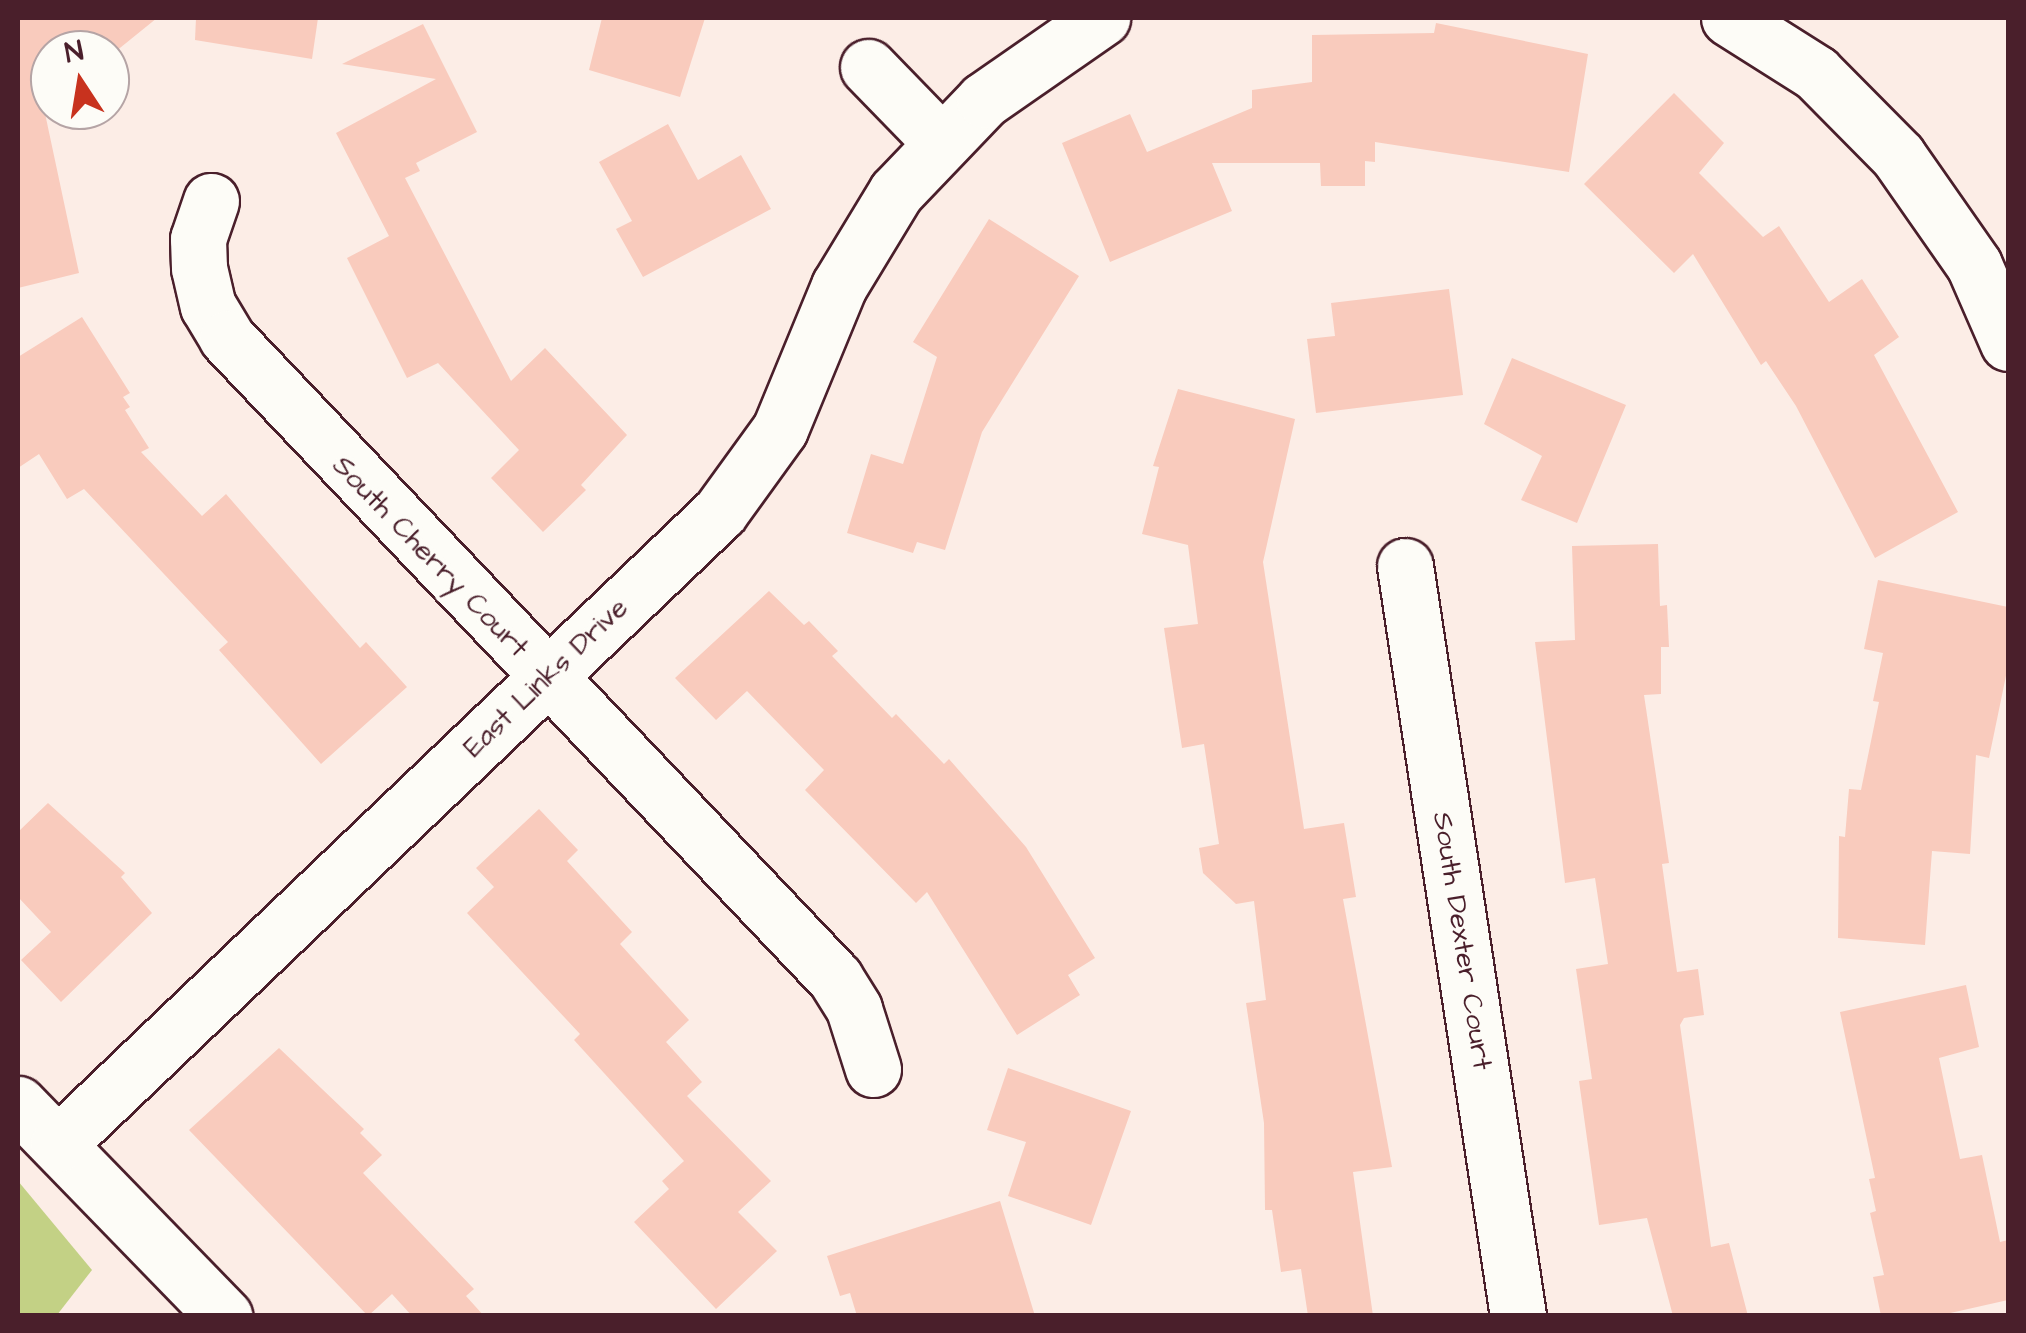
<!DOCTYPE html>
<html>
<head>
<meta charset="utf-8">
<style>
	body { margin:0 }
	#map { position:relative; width:2026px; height:1333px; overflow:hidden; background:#fcede6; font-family:"Architects Daughter",sans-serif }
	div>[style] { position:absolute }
	.green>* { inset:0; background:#c3d185 }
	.building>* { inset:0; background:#f9cbbd }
	.roads { filter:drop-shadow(2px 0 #4a1f2b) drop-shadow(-2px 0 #4a1f2b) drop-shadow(0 2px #4a1f2b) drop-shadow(0 -2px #4a1f2b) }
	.minor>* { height:55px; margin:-27.5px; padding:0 27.5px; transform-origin:27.5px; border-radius:27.5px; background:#fdfcf7 }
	span { translate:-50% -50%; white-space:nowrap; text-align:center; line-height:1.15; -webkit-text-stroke:8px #fdfcf7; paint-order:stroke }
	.street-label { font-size:28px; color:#4a1f2b }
	.frame { position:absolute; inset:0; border:20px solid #4a1f2b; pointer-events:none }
	.north { position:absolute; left:30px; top:30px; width:100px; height:100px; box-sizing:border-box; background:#fdfcf7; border:2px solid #b5a4a5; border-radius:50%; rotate:348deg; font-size:28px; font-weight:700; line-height:40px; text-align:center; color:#4a1f2b }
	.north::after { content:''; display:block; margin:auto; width:35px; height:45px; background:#c8321e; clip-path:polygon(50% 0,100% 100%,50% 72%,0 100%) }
</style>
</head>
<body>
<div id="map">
	<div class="green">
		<div style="clip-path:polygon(18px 1181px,92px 1270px,57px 1315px,18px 1315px)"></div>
	</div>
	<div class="building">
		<div style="clip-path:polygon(18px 18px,157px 18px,110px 56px,110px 50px,50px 50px,50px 105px,43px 104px,79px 273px,18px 288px)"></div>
		<div style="clip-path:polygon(196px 18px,318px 18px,312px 59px,195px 40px)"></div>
		<div style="clip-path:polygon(602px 18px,705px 18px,680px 97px,589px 70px)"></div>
		<div style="clip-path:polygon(1436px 23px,1588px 54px,1569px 172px,1375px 142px,1375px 162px,1365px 161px,1365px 186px,1321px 186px,1320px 163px,1212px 163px,1232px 211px,1110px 262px,1062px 143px,1130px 114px,1147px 152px,1252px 108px,1252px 90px,1312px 82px,1312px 35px,1434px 33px)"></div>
		<div style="clip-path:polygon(423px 24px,477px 132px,416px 163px,420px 171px,405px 178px,511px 381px,545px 348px,627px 435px,581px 485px,586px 490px,543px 532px,491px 478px,519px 450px,438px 363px,407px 378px,347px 258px,389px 236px,336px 133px,436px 79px,342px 64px)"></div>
		<div style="clip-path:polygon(1674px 93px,1724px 143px,1699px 173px,1763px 237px,1779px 226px,1829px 302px,1862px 279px,1899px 337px,1874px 355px,1958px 512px,1875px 558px,1796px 406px,1766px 361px,1761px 365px,1693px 254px,1674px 273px,1584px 184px)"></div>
		<div style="clip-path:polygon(668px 124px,698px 180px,741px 155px,771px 209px,643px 277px,616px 229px,632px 221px,599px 162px)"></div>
		<div style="clip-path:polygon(989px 219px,1079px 276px,982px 432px,945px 550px,917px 542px,913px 553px,847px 533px,871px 454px,903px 464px,937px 357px,913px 342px)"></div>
		<div style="clip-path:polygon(1449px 289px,1463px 395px,1316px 413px,1307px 339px,1335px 336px,1331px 303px)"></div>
		<div style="clip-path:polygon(82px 317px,130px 393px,123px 397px,130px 407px,125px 410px,149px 448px,141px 452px,202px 516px,226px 494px,360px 648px,366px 642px,407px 687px,321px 764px,219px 650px,228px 642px,84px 489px,67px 499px,39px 454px,18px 468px,18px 357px)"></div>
		<div style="clip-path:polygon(1512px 358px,1626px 405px,1577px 523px,1521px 500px,1542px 456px,1484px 424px)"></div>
		<div style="clip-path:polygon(1178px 389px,1295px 419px,1263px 562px,1304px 829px,1344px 823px,1356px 897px,1343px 899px,1392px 1167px,1353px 1172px,1373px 1316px,1308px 1316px,1301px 1269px,1281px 1272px,1272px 1210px,1265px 1210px,1264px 1123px,1246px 1003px,1266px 1000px,1254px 901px,1236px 904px,1203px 873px,1199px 848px,1219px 844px,1204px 744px,1182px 748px,1164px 628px,1198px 624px,1188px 545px,1142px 534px,1159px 467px,1153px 466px)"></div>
		<div style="clip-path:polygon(1658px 544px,1660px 606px,1667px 605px,1669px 647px,1661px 647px,1661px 694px,1644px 695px,1669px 863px,1662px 864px,1677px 972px,1698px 969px,1704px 1015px,1684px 1018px,1680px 1025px,1711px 1247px,1729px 1243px,1748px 1316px,1673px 1316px,1647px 1218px,1599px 1225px,1579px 1081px,1592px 1079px,1576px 969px,1608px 964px,1595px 878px,1565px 883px,1535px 642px,1575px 640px,1572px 546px)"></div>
		<div style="clip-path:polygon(1878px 580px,2008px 607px,2008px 666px,1989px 758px,1976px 755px,1970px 854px,1932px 851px,1925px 945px,1838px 938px,1839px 836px,1845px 837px,1849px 789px,1861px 790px,1879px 702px,1873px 701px,1883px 653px,1864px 649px)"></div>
		<div style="clip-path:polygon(769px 591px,804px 625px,809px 621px,838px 651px,832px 656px,892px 718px,896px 714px,944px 764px,949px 759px,1026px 847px,1095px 958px,1068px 975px,1080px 995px,1017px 1035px,927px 892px,916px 903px,805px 790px,824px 770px,747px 691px,716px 720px,675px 678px)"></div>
		<div style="clip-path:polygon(48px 803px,125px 873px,121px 877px,152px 913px,61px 1002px,21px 960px,51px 932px,18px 897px,18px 832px)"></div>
		<div style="clip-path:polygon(539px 809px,578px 850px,567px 861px,632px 932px,620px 944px,689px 1020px,666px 1042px,702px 1082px,687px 1096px,771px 1181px,738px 1212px,777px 1251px,716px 1309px,634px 1222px,669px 1189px,662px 1181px,684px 1161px,574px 1040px,580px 1034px,467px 913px,494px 887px,476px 868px)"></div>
		<div style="clip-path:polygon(1966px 985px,1979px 1047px,1939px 1058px,1960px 1159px,1982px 1155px,2000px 1242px,2008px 1240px,2008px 1300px,1937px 1316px,1881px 1316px,1873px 1277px,1884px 1275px,1870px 1213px,1876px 1211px,1869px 1179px,1875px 1178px,1840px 1012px)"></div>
		<div style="clip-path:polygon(279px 1048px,364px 1129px,360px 1133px,382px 1155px,363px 1173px,474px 1289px,466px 1296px,484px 1316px,412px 1316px,392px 1294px,368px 1316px,189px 1130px)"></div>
		<div style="clip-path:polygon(1008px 1068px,1131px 1111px,1091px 1225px,1008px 1196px,1026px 1142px,987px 1130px)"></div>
		<div style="clip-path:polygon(1000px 1201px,1035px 1316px,857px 1316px,850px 1293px,840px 1296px,827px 1256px)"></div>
	</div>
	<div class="roads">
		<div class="minor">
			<div style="left:1729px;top:18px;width:103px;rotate:32.3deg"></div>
			<div style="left:1816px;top:73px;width:117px;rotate:45.3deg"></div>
			<div style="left:1898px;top:156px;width:133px;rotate:55.1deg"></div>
			<div style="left:1974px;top:265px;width:85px;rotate:66.4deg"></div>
			<div style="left:868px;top:67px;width:103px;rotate:45.8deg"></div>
			<div style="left:211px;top:201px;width:40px;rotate:108.9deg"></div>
			<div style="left:198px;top:239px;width:29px;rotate:88deg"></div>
			<div style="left:199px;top:268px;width:39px;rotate:77deg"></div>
			<div style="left:208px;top:306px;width:37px;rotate:59deg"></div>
			<div style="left:227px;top:338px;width:883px;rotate:46.47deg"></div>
			<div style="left:835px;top:978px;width:36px;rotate:58deg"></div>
			<div style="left:854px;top:1009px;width:63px;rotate:72.4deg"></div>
			<div style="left:1405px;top:566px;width:758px;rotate:81.43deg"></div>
			<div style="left:18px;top:1104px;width:296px;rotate:45.8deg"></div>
			<div style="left:58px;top:1144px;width:915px;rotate:-43.67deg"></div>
			<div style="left:720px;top:512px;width:102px;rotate:-54.1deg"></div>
			<div style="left:780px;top:429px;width:155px;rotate:-67.6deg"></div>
			<div style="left:839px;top:286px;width:110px;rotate:-58.8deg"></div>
			<div style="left:896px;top:192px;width:127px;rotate:-46.3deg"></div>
			<div style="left:984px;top:100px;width:144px;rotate:-34.8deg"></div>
		</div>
	</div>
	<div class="street-label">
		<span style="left:430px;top:557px;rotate:46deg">South Cherry Court</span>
		<span style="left:546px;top:678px;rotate:-44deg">East Links Drive</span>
		<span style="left:1462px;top:941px;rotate:81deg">South Dexter Court</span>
	</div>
	<div class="frame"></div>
	<div class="north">N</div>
</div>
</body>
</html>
